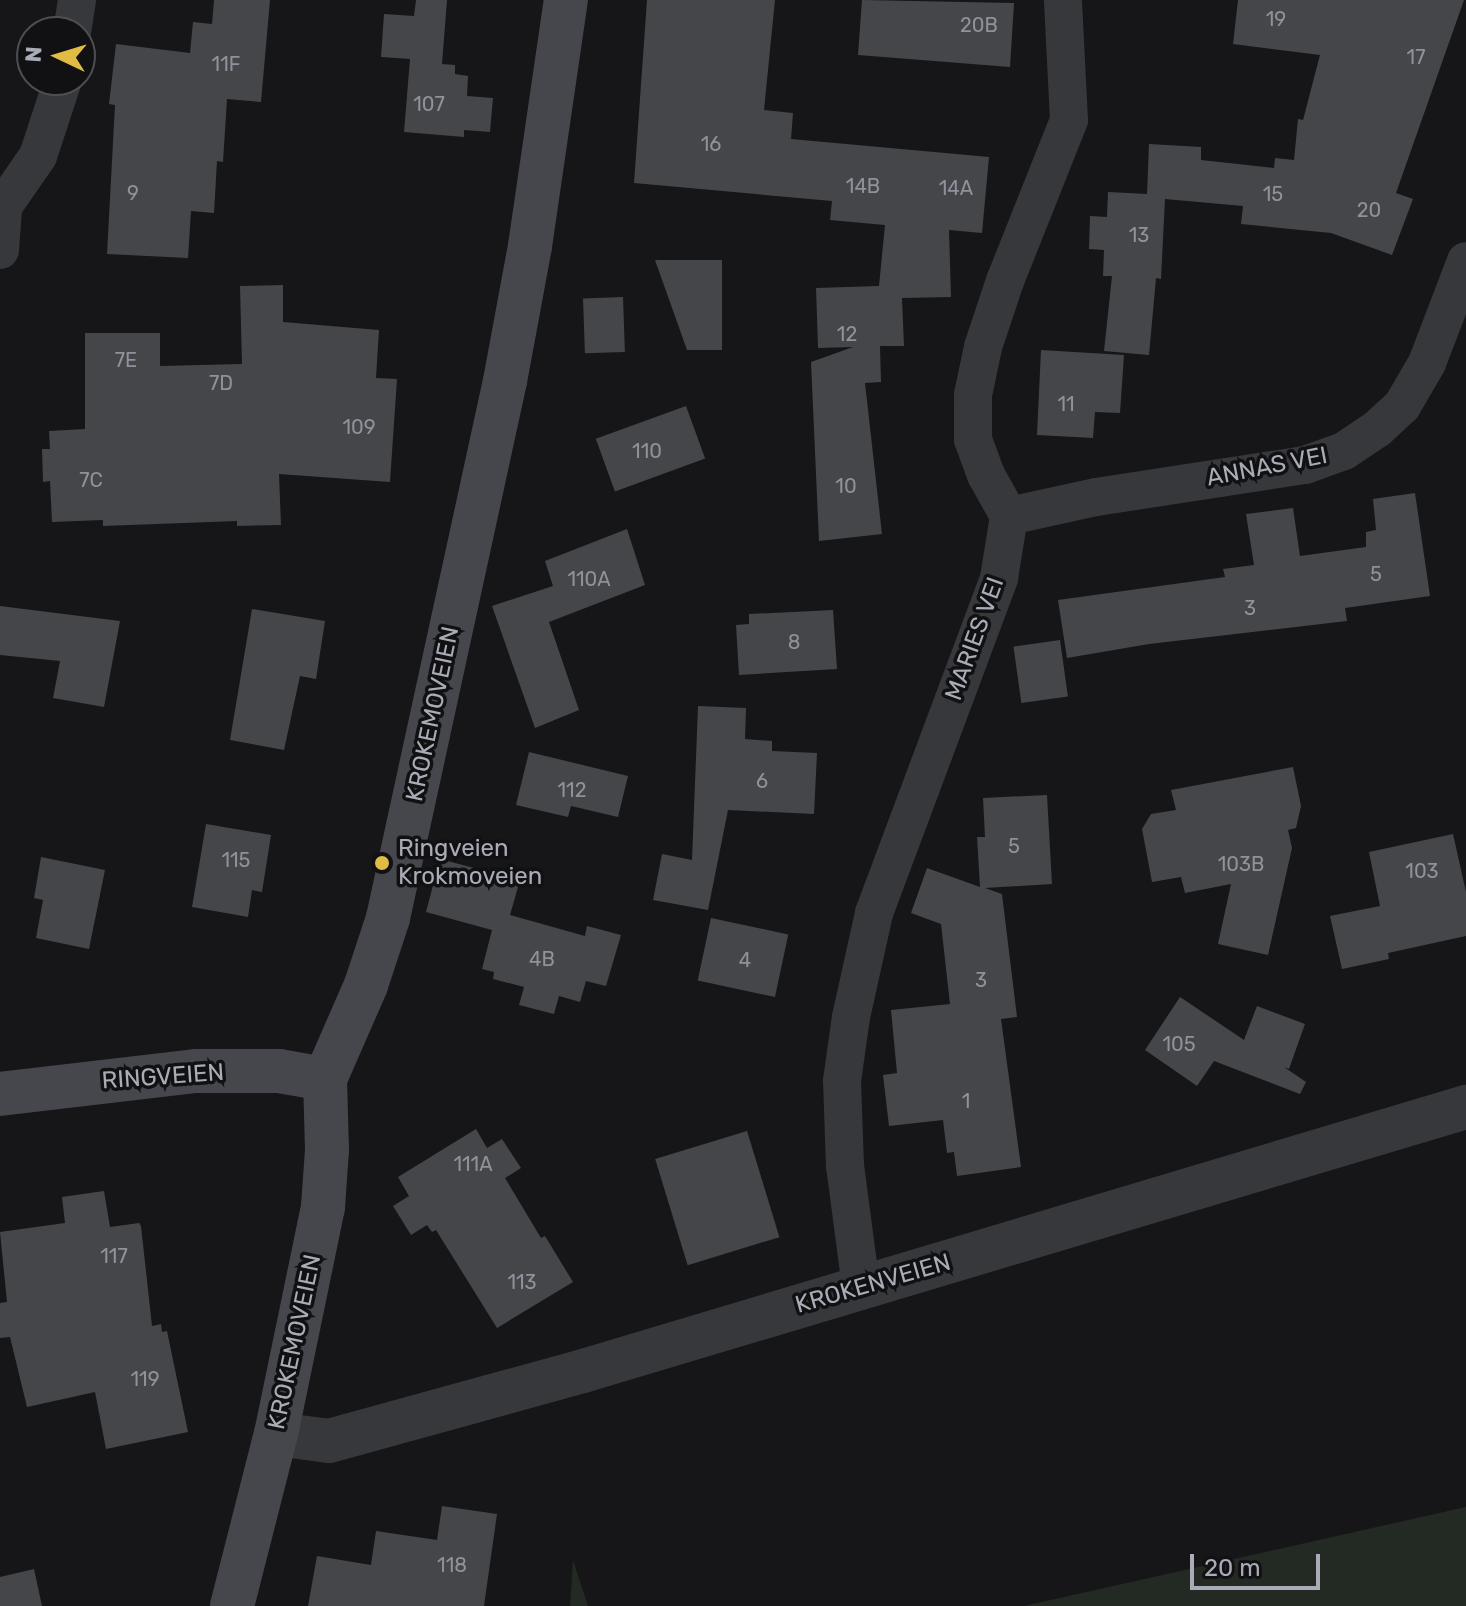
<!DOCTYPE html>
<html>
<head>
<meta charset="utf-8">
<style>
	body { margin:0 }
	#map { position:relative; width:1466px; height:1606px; overflow:hidden; background:#161618; font-family:Rubik,sans-serif }
	div>[style] { position:absolute }
	.green>* { inset:0; background:#232a24 }
	.building>* { inset:0; background:#45464a; transform-origin:0 0 }
	.minor>* { height:38px; margin:-19px; padding:0 19px; transform-origin:19px; border-radius:19px; background:#37383c }
	.tertiary>* { height:44px; margin:-22px; padding:0 22px; transform-origin:22px; border-radius:22px; background:#37383c }
	.secondary>* { height:44px; margin:-22px; padding:0 22px; transform-origin:22px; border-radius:22px; background:#46474c }
	.dots>* { width:22px; height:22px; translate:-50% -50%; box-sizing:border-box; border:4px solid #111113; border-radius:50% }
	span { translate:-50% -50%; white-space:nowrap; text-align:center; line-height:1.15; -webkit-text-stroke:7px #111113; paint-order:stroke }
	.number-label { font-size:20px; color:#90929b }
	.number-label span { -webkit-text-stroke-width:0 }
	.street-label { font-size:24px; color:#a9acb6 }
	.poi-label { font-size:24px; color:#a9acb6 }
	.left { translate:0 -50%; text-align:left }
	.north { position:absolute; left:16px; top:16px; width:80px; height:80px; box-sizing:border-box; background:#111113; border:2px solid #4e4f54; border-radius:50%; rotate:274deg; font-size:22px; font-weight:700; line-height:32px; text-align:center; color:#a9acb6 }
	.north::after { content:''; display:block; margin:auto; width:28px; height:36px; background:#e1bc45; clip-path:polygon(50% 0,100% 100%,50% 72%,0 100%) }
	.scale { position:absolute; left:1190px; top:1554px; width:130px; height:36px; box-sizing:border-box; border:4px solid #a9acb6; border-top:0; padding-left:10px; font-size:24px; line-height:28px; white-space:nowrap; color:#a9acb6; -webkit-text-stroke:6px #111113; paint-order:stroke }
</style>
</head>
<body>
<div id="map">
	<div class="green">
		<div style="clip-path:polygon(1466px 1507px,1466px 1606px,1024px 1606px)"></div>
		<div style="clip-path:polygon(573px 1560px,588px 1606px,570px 1606px)"></div>
	</div>
	<div class="building">
		<div style="clip-path:polygon(214px 0,270px 0,261px 102px,227px 99px,223px 162px,217px 161px,214px 213px,191px 211px,188px 258px,107px 254px,115px 105px,109px 104px,116px 44px,190px 53px,193px 22px,212px 24px)"></div>
		<div style="clip-path:polygon(416px 0,447px 0,442px 64px,455px 65px,455px 74px,468px 76px,467px 96px,493px 98px,490px 132px,464px 130px,464px 137px,404px 132px,410px 59px,381px 57px,384px 14px,414px 16px)"></div>
		<div style="clip-path:polygon(647px 0,775px 0,764px 110px,793px 113px,791px 139px,989px 157px,982px 233px,949px 230px,951px 297px,902px 298px,904px 346px,880px 346px,881px 382px,865px 383px,882px 534px,819px 541px,811px 362px,853px 347px,818px 348px,816px 288px,879px 286px,885px 225px,830px 220px,832px 201px,634px 183px)"></div>
		<div style="clip-path:polygon(862px 0,1014px 3px,1010px 67px,858px 55px)"></div>
		<div style="clip-path:polygon(1238px 0,1464px 0,1396px 193px,1413px 199px,1392px 255px,1331px 233px,1241px 224px,1243px 206px,1165px 199px,1161px 279px,1156px 278px,1149px 355px,1104px 351px,1112px 276px,1103px 276px,1104px 250px,1089px 249px,1090px 216px,1107px 217px,1108px 192px,1147px 194px,1149px 144px,1201px 147px,1201px 160px,1274px 168px,1275px 158px,1294px 160px,1298px 119px,1303px 120px,1320px 55px,1233px 44px)"></div>
		<div style="clip-path:polygon(655px 260px,722px 260px,722px 350px,687px 350px)"></div>
		<div style="clip-path:polygon(283px 285px,283px 322px,379px 330px,376px 378px,397px 379px,390px 482px,279px 474px,281px 525px,237px 526px,237px 521px,103px 526px,103px 520px,52px 522px,50px 481px,43px 482px,42px 449px,50px 449px,49px 431px,85px 429px,85px 333px,160px 333px,160px 366px,242px 364px,240px 286px)"></div>
		<div style="left:623px;top:297px;width:55px;height:40px;rotate:88deg"></div>
		<div style="clip-path:polygon(1041px 350px,1124px 355px,1120px 413px,1095px 412px,1093px 438px,1037px 435px)"></div>
		<div style="left:686px;top:406px;width:56px;height:96px;rotate:70deg"></div>
		<div style="clip-path:polygon(1415px 493px,1430px 596px,1345px 608px,1347px 621px,1149px 644px,1067px 658px,1058px 600px,1225px 577px,1223px 569px,1254px 565px,1246px 514px,1293px 508px,1300px 556px,1366px 547px,1366px 532px,1376px 530px,1373px 499px)"></div>
		<div style="clip-path:polygon(627px 529px,645px 585px,549px 622px,579px 710px,535px 728px,492px 606px,553px 586px,545px 561px)"></div>
		<div style="clip-path:polygon(0 606px,120px 621px,104px 707px,53px 698px,60px 661px,0 655px)"></div>
		<div style="clip-path:polygon(252px 609px,325px 621px,316px 679px,300px 676px,284px 750px,230px 740px)"></div>
		<div style="clip-path:polygon(833px 610px,837px 669px,739px 675px,736px 625px,749px 624px,749px 614px)"></div>
		<div style="left:1060px;top:640px;width:57px;height:47px;rotate:82deg"></div>
		<div style="clip-path:polygon(698px 706px,746px 708px,745px 739px,772px 741px,772px 751px,817px 753px,814px 814px,728px 810px,708px 910px,653px 900px,662px 854px,692px 860px)"></div>
		<div style="clip-path:polygon(529px 752px,628px 776px,618px 817px,571px 806px,568px 817px,516px 805px)"></div>
		<div style="clip-path:polygon(1293px 767px,1301px 806px,1296px 828px,1288px 830px,1292px 848px,1268px 955px,1218px 944px,1231px 884px,1185px 893px,1181px 877px,1152px 882px,1142px 829px,1151px 814px,1176px 810px,1171px 790px)"></div>
		<div style="clip-path:polygon(1047px 795px,1052px 884px,985px 888px,1002px 894px,1017px 1017px,1001px 1019px,1021px 1167px,957px 1176px,954px 1152px,947px 1153px,943px 1120px,889px 1126px,883px 1075px,897px 1073px,891px 1010px,950px 1004px,941px 924px,911px 913px,927px 868px,980px 887px,977px 837px,985px 837px,983px 798px)"></div>
		<div style="clip-path:polygon(206px 824px,271px 835px,262px 892px,252px 890px,248px 917px,192px 907px)"></div>
		<div style="clip-path:polygon(1453px 834px,1466px 892px,1466px 936px,1388px 953px,1389px 959px,1342px 969px,1330px 916px,1380px 906px,1369px 852px)"></div>
		<div style="clip-path:polygon(41px 857px,105px 870px,89px 949px,36px 938px,43px 900px,34px 898px)"></div>
		<div style="clip-path:polygon(440px 859px,520px 880px,510px 915px,585px 936px,587px 926px,621px 935px,606px 986px,586px 981px,580px 1002px,559px 996px,554px 1014px,519px 1005px,524px 987px,493px 979px,494px 972px,482px 969px,492px 930px,426px 912px)"></div>
		<div style="left:711px;top:918px;width:79px;height:64px;rotate:12deg"></div>
		<div style="clip-path:polygon(1180px 997px,1244px 1040px,1257px 1006px,1305px 1024px,1289px 1069px,1284px 1067px,1306px 1082px,1300px 1094px,1214px 1061px,1197px 1086px,1145px 1050px)"></div>
		<div style="clip-path:polygon(476px 1129px,487px 1148px,502px 1139px,521px 1168px,505px 1178px,541px 1238px,545px 1236px,573px 1282px,497px 1328px,436px 1230px,432px 1232px,427px 1225px,411px 1235px,393px 1206px,409px 1196px,398px 1177px)"></div>
		<div style="left:747px;top:1131px;width:111px;height:96px;rotate:73deg"></div>
		<div style="clip-path:polygon(104px 1191px,110px 1227px,139px 1223px,141px 1226px,152px 1326px,161px 1324px,162px 1332px,167px 1331px,188px 1432px,106px 1449px,95px 1392px,27px 1407px,10px 1337px,0 1338px,0 1303px,7px 1302px,0 1232px,65px 1223px,62px 1197px)"></div>
		<div style="clip-path:polygon(442px 1506px,497px 1514px,484px 1606px,308px 1606px,317px 1556px,371px 1565px,376px 1531px,437px 1540px)"></div>
		<div style="clip-path:polygon(34px 1569px,42px 1606px,0 1606px,0 1577px)"></div>
	</div>
	<div class="minor">
		<div style="left:72px;top:32px;width:32px;rotate:-81deg"></div>
		<div style="left:0;top:211px;width:67px;rotate:-55.4deg"></div>
		<div style="left:38px;top:156px;width:80px;rotate:-71.8deg"></div>
		<div style="left:0;top:250px;width:41px;rotate:-85.8deg"></div>
		<div style="left:1009px;top:516px;width:89px;rotate:-12.3deg"></div>
		<div style="left:1096px;top:497px;width:211px;rotate:-8.7deg"></div>
		<div style="left:1305px;top:465px;width:41px;rotate:-19.7deg"></div>
		<div style="left:1344px;top:451px;width:40px;rotate:-34deg"></div>
		<div style="left:1377px;top:429px;width:34px;rotate:-43deg"></div>
		<div style="left:1402px;top:406px;width:50px;rotate:-59.8deg"></div>
		<div style="left:1427px;top:363px;width:109px;rotate:-69.1deg"></div>
		<div style="left:861px;top:1287px;width:122px;rotate:-97.5deg"></div>
		<div style="left:845px;top:1166px;width:85px;rotate:-92deg"></div>
		<div style="left:842px;top:1081px;width:65px;rotate:-82deg"></div>
		<div style="left:851px;top:1017px;width:107px;rotate:-77.5deg"></div>
		<div style="left:874px;top:913px;width:358px;rotate:-69.5deg"></div>
		<div style="left:999px;top:578px;width:63px;rotate:-80.8deg"></div>
		<div style="left:1009px;top:516px;width:47px;rotate:-119.3deg"></div>
		<div style="left:986px;top:475px;width:37px;rotate:-110deg"></div>
		<div style="left:973px;top:440px;width:45px;rotate:-90deg"></div>
		<div style="left:973px;top:395px;width:49px;rotate:-78.2deg"></div>
		<div style="left:983px;top:347px;width:70px;rotate:-71.6deg"></div>
		<div style="left:1005px;top:281px;width:173px;rotate:-68.3deg"></div>
		<div style="left:1069px;top:120px;width:120px;rotate:-92.9deg"></div>
	</div>
	<div class="tertiary">
		<div style="left:276px;top:1434px;width:53px;rotate:7.5deg"></div>
		<div style="left:329px;top:1441px;width:263px;rotate:-15.4deg"></div>
		<div style="left:583px;top:1371px;width:922px;rotate:-16.65deg"></div>
	</div>
	<div class="secondary">
		<div style="left:0;top:1094px;width:197px;rotate:-6.7deg"></div>
		<div style="left:196px;top:1071px;width:83px"></div>
		<div style="left:279px;top:1071px;width:47px;rotate:9.9deg"></div>
		<div style="left:232px;top:1606px;width:178px;rotate:-75.7deg"></div>
		<div style="left:276px;top:1434px;width:232px;rotate:-78.3deg"></div>
		<div style="left:323px;top:1207px;width:57px;rotate:-86deg"></div>
		<div style="left:327px;top:1150px;width:71px;rotate:-91.6deg"></div>
		<div style="left:325px;top:1079px;width:103px;rotate:-66.4deg"></div>
		<div style="left:366px;top:985px;width:71px;rotate:-71.8deg"></div>
		<div style="left:388px;top:918px;width:550px;rotate:-77.71deg"></div>
		<div style="left:505px;top:381px;width:137px;rotate:-79.5deg"></div>
		<div style="left:530px;top:246px;width:249px;rotate:-81.7deg"></div>
	</div>
	<div class="dots">
		<div style="left:382px;top:863px;background:#e1bc45"></div>
	</div>
	<div class="number-label">
		<span style="left:1276px;top:19px">19</span>
		<span style="left:979px;top:25px">20B</span>
		<span style="left:1416px;top:57px">17</span>
		<span style="left:226px;top:64px">11F</span>
		<span style="left:429px;top:104px">107</span>
		<span style="left:711px;top:144px">16</span>
		<span style="left:863px;top:186px">14B</span>
		<span style="left:956px;top:188px">14A</span>
		<span style="left:133px;top:193px">9</span>
		<span style="left:1273px;top:194px">15</span>
		<span style="left:1369px;top:210px">20</span>
		<span style="left:1139px;top:235px">13</span>
		<span style="left:847px;top:334px">12</span>
		<span style="left:126px;top:360px">7E</span>
		<span style="left:221px;top:383px">7D</span>
		<span style="left:1066px;top:404px">11</span>
		<span style="left:359px;top:427px">109</span>
		<span style="left:647px;top:451px">110</span>
		<span style="left:91px;top:480px">7C</span>
		<span style="left:846px;top:486px">10</span>
		<span style="left:1376px;top:574px">5</span>
		<span style="left:589px;top:579px">110A</span>
		<span style="left:1250px;top:608px">3</span>
		<span style="left:794px;top:642px">8</span>
		<span style="left:762px;top:781px">6</span>
		<span style="left:572px;top:790px">112</span>
		<span style="left:1014px;top:846px">5</span>
		<span style="left:236px;top:860px">115</span>
		<span style="left:1241px;top:864px">103B</span>
		<span style="left:1422px;top:871px">103</span>
		<span style="left:542px;top:959px">4B</span>
		<span style="left:745px;top:960px">4</span>
		<span style="left:981px;top:980px">3</span>
		<span style="left:1179px;top:1044px">105</span>
		<span style="left:966px;top:1101px">1</span>
		<span style="left:473px;top:1164px">111A</span>
		<span style="left:114px;top:1256px">117</span>
		<span style="left:522px;top:1282px">113</span>
		<span style="left:145px;top:1379px">119</span>
		<span style="left:452px;top:1565px">118</span>
	</div>
	<div class="street-label">
		<span style="left:1267px;top:467px;rotate:-11deg">ANNAS VEI</span>
		<span style="left:975px;top:639px;rotate:-70deg">MARIES VEI</span>
		<span style="left:433px;top:714px;rotate:-78deg">KROKEMOVEIEN</span>
		<span style="left:163px;top:1077px;rotate:-4deg">RINGVEIEN</span>
		<span style="left:873px;top:1284px;rotate:-16deg">KROKENVEIEN</span>
		<span style="left:295px;top:1342px;rotate:-78deg">KROKEMOVEIEN</span>
	</div>
	<div class="poi-label">
		<span class="left" style="left:398px;top:863px">Ringveien<br>Krokmoveien</span>
	</div>
	<div class="north">N</div>
	<div class="scale">20 m</div>
</div>
</body>
</html>
